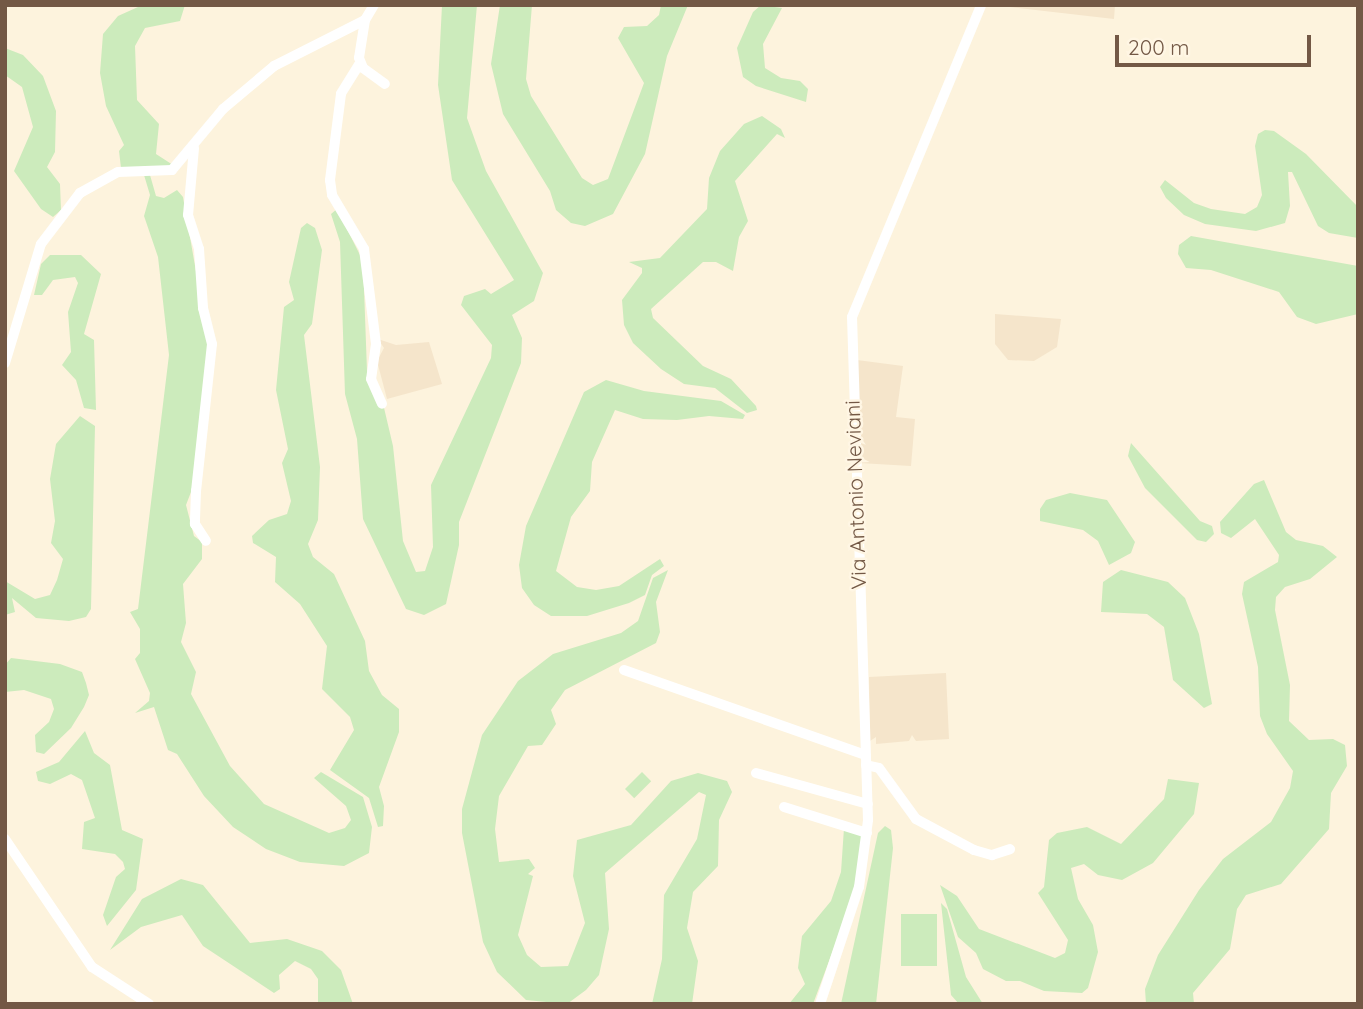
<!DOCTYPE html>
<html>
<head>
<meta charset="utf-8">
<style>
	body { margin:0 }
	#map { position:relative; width:1363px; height:1009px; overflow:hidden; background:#fdf3dd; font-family:Quicksand,sans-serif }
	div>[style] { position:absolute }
	.residential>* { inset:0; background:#f5e5cb }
	.green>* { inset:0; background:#ccebbc; transform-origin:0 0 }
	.minor>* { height:10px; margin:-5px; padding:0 5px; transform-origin:5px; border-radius:5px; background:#fff }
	span { translate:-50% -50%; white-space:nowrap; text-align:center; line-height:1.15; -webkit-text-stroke:5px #fff6e4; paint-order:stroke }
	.street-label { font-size:21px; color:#735845 }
	.frame { position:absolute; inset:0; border:7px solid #735845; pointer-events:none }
	.scale { position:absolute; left:1115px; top:35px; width:196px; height:32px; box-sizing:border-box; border:4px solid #735845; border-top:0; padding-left:9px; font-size:21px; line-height:24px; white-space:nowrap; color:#735845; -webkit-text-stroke:5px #fff6e4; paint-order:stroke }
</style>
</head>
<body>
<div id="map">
	<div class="residential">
		<div style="clip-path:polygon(1010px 5px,1115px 5px,1114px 19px,1010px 7px)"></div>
		<div style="clip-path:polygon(995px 314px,1061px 319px,1057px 347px,1034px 361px,1008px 360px,995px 344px)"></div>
		<div style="clip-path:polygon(378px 339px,396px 345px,429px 342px,442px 384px,387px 399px,377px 361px,384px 348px)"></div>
		<div style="clip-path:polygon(857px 360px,903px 366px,896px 417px,915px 419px,911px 466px,859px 463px)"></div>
		<div style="clip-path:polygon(946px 673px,949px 739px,916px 741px,912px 735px,909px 741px,876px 744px,876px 737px,870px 741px,869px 677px)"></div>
	</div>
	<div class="green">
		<div style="clip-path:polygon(185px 5px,180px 21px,145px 28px,135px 46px,137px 100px,159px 124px,156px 154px,173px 165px,168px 169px,121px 168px,119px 151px,124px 145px,106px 106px,100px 73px,103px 34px,118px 16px,138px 7px)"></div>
		<div style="clip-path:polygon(442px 5px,477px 5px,467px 118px,486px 171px,543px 273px,534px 301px,512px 315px,522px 338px,521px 363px,459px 522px,459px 545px,446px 604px,424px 615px,406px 609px,363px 519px,357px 439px,345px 394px,340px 242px,331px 214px,337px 209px,363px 261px,367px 371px,381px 395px,393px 446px,403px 541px,416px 572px,425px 571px,433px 547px,431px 485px,491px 358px,492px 345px,461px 305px,464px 296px,485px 289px,491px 294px,514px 280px,452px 180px,438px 85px)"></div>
		<div style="clip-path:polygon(500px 5px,532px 5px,526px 79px,531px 96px,582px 178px,593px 185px,608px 179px,644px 83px,618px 38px,624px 27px,647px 26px,659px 15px,661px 5px,688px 5px,667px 56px,645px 154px,613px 214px,585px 226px,571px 223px,556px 210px,550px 191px,503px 114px,491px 64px)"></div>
		<div style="clip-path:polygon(761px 5px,782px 8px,763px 44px,765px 68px,781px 78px,800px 81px,808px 89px,806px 102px,756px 86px,743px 77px,737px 48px,753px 12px)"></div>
		<div style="clip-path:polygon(5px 48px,23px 55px,43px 76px,56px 111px,55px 152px,47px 167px,60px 184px,61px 210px,53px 217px,41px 209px,14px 171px,33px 127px,22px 87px,5px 75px)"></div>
		<div style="clip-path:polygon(762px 116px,781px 129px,785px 138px,777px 134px,735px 181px,748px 221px,739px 237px,733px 271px,716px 262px,703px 262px,651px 309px,653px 318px,703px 366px,731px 379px,756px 406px,757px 410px,747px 413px,715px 388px,684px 384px,661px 369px,633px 343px,624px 325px,622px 300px,642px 273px,642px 268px,629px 262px,660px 258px,707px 209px,709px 178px,720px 151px,744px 124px)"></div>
		<div style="clip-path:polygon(1265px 130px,1274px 131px,1306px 154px,1358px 207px,1358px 238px,1329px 233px,1318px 226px,1292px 172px,1288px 172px,1290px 206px,1285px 223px,1256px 231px,1205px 224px,1184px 215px,1166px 198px,1160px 187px,1165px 180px,1194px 203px,1211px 209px,1245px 214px,1257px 207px,1262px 195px,1255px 146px,1258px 134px)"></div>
		<div style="clip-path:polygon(144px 175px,150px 175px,156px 196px,164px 198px,177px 190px,183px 197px,209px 346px,196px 479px,186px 505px,194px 536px,202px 542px,202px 559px,183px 584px,186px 623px,181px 642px,196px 672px,191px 694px,230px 766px,264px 804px,329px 833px,345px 828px,351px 820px,346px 806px,314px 778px,321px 772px,363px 797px,372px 827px,369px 853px,344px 866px,300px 862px,266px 849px,233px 827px,204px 796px,177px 754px,168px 750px,154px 707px,135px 713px,149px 701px,150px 693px,135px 659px,140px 653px,140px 629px,130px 612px,138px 609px,169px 355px,158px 257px,144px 216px,150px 195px)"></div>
		<div style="clip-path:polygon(307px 223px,315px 228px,322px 250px,312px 324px,304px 335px,320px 467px,318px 520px,308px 544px,313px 557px,334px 574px,365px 641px,369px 671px,382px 695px,399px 709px,399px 732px,379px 787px,384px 806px,383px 826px,378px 827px,369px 798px,330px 770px,354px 730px,350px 717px,322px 689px,327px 646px,300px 604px,275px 582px,276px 557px,253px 543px,252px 536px,269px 520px,287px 514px,291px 501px,282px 463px,288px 449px,276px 390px,284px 307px,294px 300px,289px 282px,301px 228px)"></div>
		<div style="clip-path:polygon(1191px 236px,1358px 266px,1358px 314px,1316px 324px,1297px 317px,1279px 292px,1211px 270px,1186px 268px,1178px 254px,1179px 245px)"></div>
		<div style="clip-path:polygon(50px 255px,81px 255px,101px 274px,84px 334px,94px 340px,96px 410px,84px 408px,76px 380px,62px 365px,71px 352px,68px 312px,78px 283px,75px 277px,53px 280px,42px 295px,34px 295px,41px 264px)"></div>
		<div style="clip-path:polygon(606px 380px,644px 391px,721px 401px,745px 415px,743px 419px,709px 416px,677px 420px,643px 419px,615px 410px,592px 462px,590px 491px,571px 517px,556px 571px,577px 587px,596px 590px,619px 586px,660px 559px,664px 566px,652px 575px,645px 595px,629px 603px,587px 616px,551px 616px,534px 605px,522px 588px,519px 565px,526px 526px,584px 392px)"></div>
		<div style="clip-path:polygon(80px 416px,95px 426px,91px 609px,86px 617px,69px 621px,36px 618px,12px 598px,15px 612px,5px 615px,5px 581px,35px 599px,50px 595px,57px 580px,63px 559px,51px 543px,55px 521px,50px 479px,56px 444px)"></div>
		<div style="clip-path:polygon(1131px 443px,1200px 521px,1212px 526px,1214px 534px,1206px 542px,1197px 540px,1145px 488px,1128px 456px)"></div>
		<div style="clip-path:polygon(1264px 480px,1286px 532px,1296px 540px,1323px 546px,1337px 557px,1310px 579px,1285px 587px,1276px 597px,1275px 610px,1290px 685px,1289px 721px,1309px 740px,1333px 739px,1345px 745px,1347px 766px,1331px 793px,1329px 829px,1281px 884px,1246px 895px,1237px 909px,1230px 949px,1193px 993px,1194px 1004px,1146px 1004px,1145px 989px,1158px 955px,1199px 890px,1223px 859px,1271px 822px,1290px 788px,1293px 771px,1267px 734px,1260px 716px,1258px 667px,1242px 594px,1244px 582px,1278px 562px,1279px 555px,1255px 519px,1231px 538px,1221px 533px,1220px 522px,1254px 484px)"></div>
		<div style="clip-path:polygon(1070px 493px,1107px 500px,1135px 542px,1131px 553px,1109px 565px,1098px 541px,1083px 530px,1040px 521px,1040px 509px,1046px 500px)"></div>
		<div style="clip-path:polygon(668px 570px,656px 602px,660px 632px,656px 643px,565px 690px,551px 710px,556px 724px,542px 745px,528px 746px,499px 796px,495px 829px,499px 862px,529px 859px,535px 868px,528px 874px,533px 876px,518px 935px,527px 955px,541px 967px,568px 966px,585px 923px,573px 876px,577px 840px,631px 825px,671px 781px,698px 773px,727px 781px,732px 792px,719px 820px,718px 866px,693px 892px,687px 928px,698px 961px,692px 1004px,652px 1004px,662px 959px,664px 895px,697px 839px,706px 795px,699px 792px,605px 873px,609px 929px,599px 975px,586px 990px,567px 1004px,526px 1000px,497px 972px,483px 942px,462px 833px,462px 809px,482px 735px,518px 681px,553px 654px,621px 633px,638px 621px,653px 578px)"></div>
		<div style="clip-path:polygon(1121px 570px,1168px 582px,1185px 598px,1199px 634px,1212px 704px,1204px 708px,1173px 680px,1164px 627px,1147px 614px,1101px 612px,1103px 582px)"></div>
		<div style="clip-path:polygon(11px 658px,60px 664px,82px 672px,86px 683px,89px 695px,84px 707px,71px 728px,44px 754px,36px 752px,35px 735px,49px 722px,54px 709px,51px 699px,24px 690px,5px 692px,5px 665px)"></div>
		<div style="clip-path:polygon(85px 731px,94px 753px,110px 765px,122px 830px,143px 839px,136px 890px,107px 926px,103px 915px,116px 877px,125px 869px,123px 862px,115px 854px,82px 849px,84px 822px,95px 818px,82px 780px,71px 774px,50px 784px,38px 781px,36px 772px,59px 762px)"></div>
		<div style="left:642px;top:772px;width:13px;height:24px;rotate:45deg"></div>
		<div style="clip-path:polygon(1168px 779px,1199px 783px,1194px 814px,1153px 863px,1122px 880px,1098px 875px,1084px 864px,1071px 868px,1078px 899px,1093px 925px,1098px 952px,1088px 988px,1082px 993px,1044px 991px,1020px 981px,1006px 981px,983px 969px,976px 953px,958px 937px,940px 885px,957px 896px,979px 929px,1055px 958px,1065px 953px,1068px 940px,1038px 893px,1044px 887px,1049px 840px,1057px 833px,1087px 827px,1121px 844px,1164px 799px)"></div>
		<div style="clip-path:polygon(885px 826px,891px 830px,893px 848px,876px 1004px,841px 1004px,878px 833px)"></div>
		<div style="clip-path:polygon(844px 828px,863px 833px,857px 886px,813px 1004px,789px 1004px,805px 984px,798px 968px,802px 936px,831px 901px,841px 872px)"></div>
		<div style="clip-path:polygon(181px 879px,203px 885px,250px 943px,287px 939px,322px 951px,341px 970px,353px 1004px,318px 1004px,318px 979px,311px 969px,295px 961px,279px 975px,280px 989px,274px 993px,203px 946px,182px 915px,141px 927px,110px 950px,142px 899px)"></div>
		<div style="clip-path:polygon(941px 903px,947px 909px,966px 977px,983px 1004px,959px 1004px,951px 995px)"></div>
		<div style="left:901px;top:914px;width:36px;height:52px"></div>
	</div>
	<div class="minor">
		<div style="left:374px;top:5px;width:17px;rotate:121deg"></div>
		<div style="left:365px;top:20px;width:38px;rotate:99deg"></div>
		<div style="left:359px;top:58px;width:11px;rotate:68deg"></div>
		<div style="left:363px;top:68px;width:27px;rotate:36deg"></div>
		<div style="left:360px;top:63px;width:36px;rotate:122deg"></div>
		<div style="left:341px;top:94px;width:87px;rotate:97.3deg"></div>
		<div style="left:330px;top:180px;width:15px;rotate:82deg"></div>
		<div style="left:332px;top:195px;width:63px;rotate:59.3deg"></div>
		<div style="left:364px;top:249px;width:96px;rotate:82.8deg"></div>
		<div style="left:376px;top:344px;width:35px;rotate:98deg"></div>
		<div style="left:371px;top:379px;width:27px;rotate:66deg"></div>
		<div style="left:194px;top:148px;width:67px;rotate:95.1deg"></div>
		<div style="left:188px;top:215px;width:36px;rotate:72deg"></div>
		<div style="left:199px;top:249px;width:59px;rotate:86.1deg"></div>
		<div style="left:203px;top:308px;width:37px;rotate:76deg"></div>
		<div style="left:212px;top:344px;width:148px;rotate:96.2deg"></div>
		<div style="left:196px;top:491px;width:33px;rotate:92deg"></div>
		<div style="left:195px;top:524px;width:20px;rotate:57deg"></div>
		<div style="left:5px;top:363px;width:124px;rotate:-73.2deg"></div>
		<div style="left:41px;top:244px;width:64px;rotate:-52.6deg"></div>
		<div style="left:80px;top:193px;width:43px;rotate:-28.9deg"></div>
		<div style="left:118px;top:172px;width:54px;rotate:-2.1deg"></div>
		<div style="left:172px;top:170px;width:80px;rotate:-50.1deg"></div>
		<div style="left:223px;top:109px;width:67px;rotate:-40.1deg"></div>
		<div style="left:274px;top:66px;width:102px;rotate:-26.8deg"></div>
		<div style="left:624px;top:670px;width:256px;rotate:19.4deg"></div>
		<div style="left:866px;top:765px;width:13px;rotate:13deg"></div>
		<div style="left:879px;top:768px;width:63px;rotate:54deg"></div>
		<div style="left:916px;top:819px;width:66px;rotate:28.1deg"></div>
		<div style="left:974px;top:850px;width:19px;rotate:16deg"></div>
		<div style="left:992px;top:855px;width:19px;rotate:-18deg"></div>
		<div style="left:756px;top:773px;width:116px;rotate:15.5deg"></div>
		<div style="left:784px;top:807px;width:87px;rotate:17.4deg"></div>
		<div style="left:5px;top:839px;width:155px;rotate:55.8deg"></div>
		<div style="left:92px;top:967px;width:68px;rotate:33deg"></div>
		<div style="left:820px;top:1004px;width:123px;rotate:-71.6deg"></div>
		<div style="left:859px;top:887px;width:68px;rotate:-82.3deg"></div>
		<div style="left:868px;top:820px;width:503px;rotate:-91.82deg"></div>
		<div style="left:852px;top:317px;width:338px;rotate:-67.5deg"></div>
	</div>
	<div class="street-label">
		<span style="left:855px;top:495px;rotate:-92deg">Via Antonio Neviani</span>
	</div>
	<div class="frame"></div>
	<div class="scale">200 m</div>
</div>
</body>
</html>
